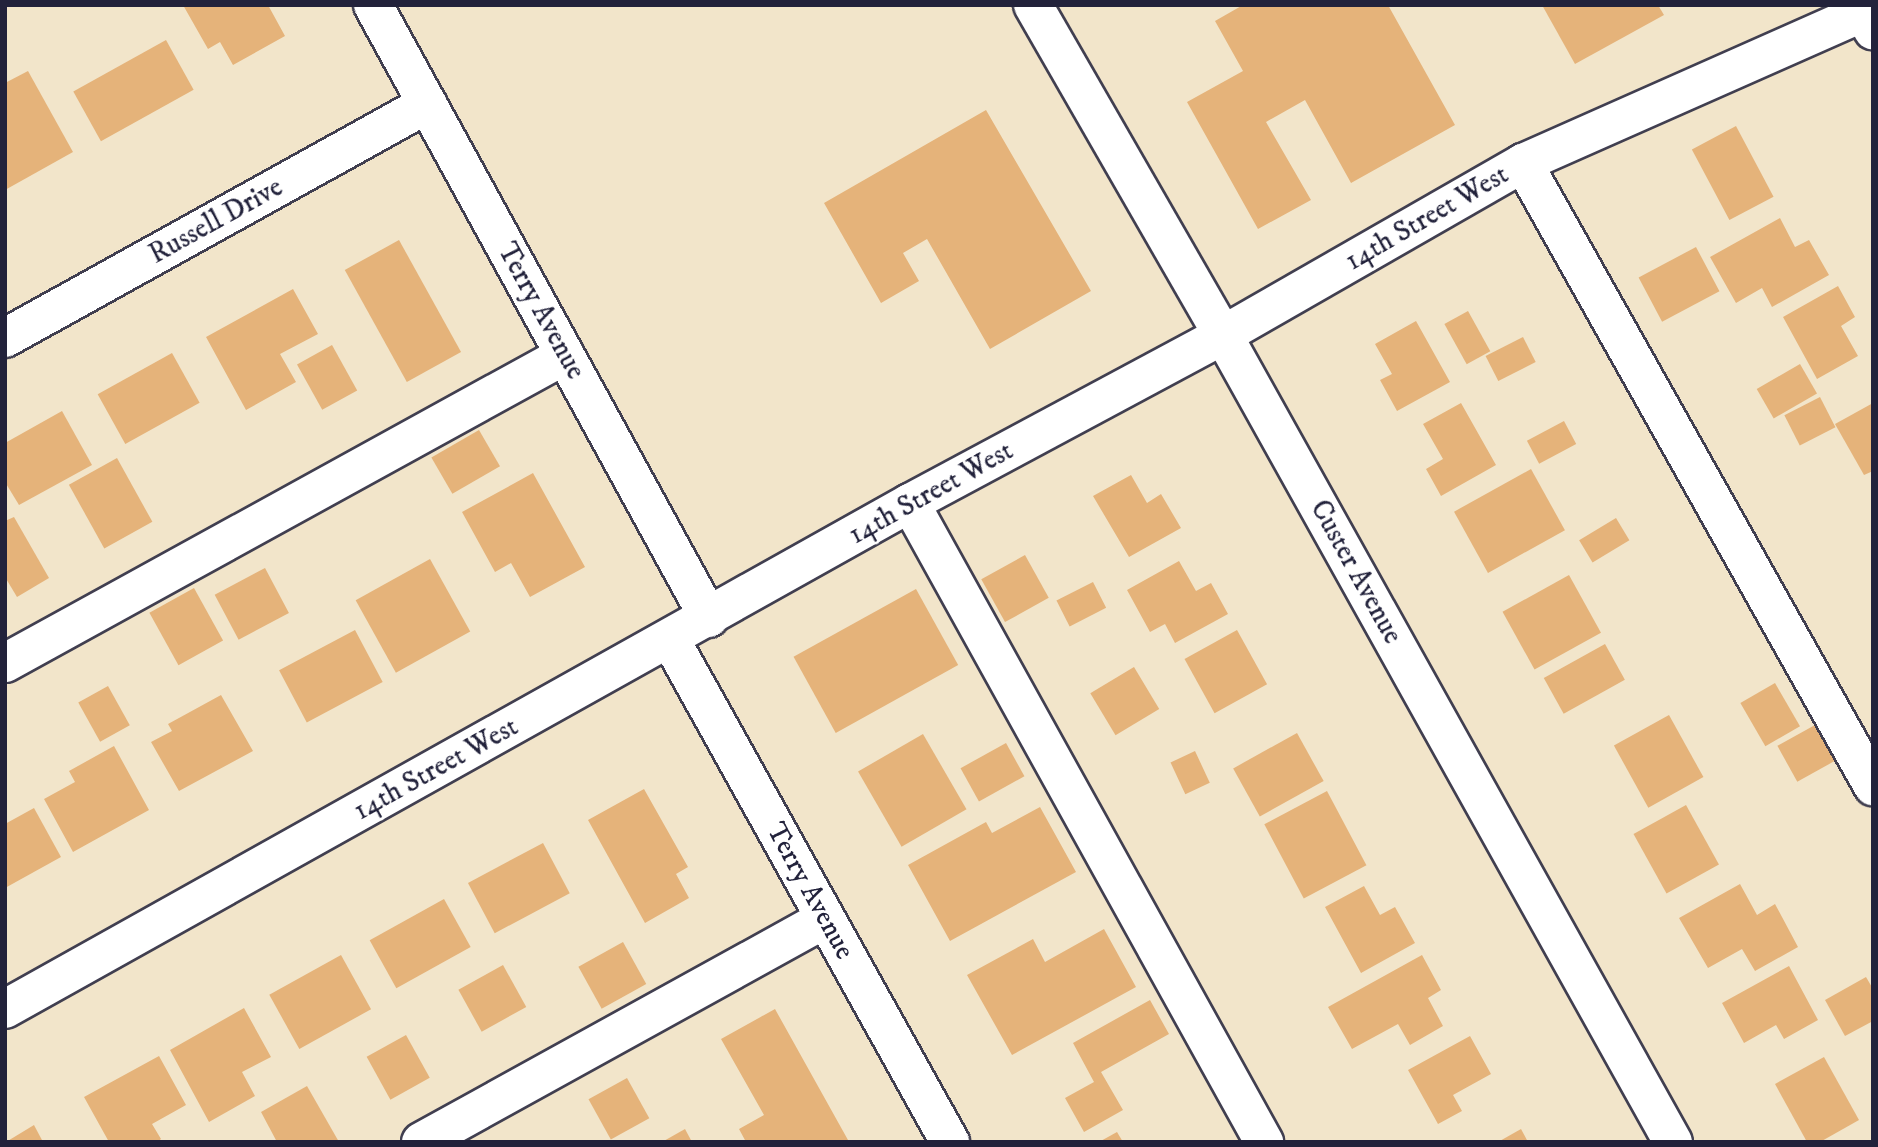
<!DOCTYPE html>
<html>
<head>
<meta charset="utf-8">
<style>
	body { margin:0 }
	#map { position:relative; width:1878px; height:1147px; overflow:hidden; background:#f2e5ca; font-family:"IM FELL DW Pica",serif }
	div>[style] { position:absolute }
	.building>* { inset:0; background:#e5b37a; transform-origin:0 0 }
	.roads { filter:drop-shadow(2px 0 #413f50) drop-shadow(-2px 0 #413f50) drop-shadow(0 2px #413f50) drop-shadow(0 -2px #413f50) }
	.minor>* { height:38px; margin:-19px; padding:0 19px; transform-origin:19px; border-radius:19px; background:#fff }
	.major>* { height:38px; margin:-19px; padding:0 19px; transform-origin:19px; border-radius:19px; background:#fff }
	span { translate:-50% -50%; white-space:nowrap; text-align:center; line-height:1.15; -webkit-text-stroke:5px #fff; paint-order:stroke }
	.street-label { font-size:28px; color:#22223b }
	.frame { position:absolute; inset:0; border:7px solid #22223b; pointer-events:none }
</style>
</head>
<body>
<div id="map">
	<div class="building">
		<div style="clip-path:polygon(183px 5px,268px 5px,285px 36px,233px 65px,220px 42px,208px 49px)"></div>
		<div style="clip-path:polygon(1243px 5px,1388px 5px,1455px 125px,1351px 183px,1305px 100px,1266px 122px,1311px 200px,1258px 229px,1187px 102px,1243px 71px,1215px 21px)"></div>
		<div style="clip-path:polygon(1542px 5px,1658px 5px,1664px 15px,1575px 64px)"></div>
		<div style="left:166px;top:40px;width:57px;height:106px;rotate:61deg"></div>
		<div style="clip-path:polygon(28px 71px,73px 152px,5px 190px,5px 83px)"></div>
		<div style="clip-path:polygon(986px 110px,1091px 291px,990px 349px,927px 239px,903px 253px,919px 281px,881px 303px,824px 203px)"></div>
		<div style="left:1736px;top:126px;width:80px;height:50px;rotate:62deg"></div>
		<div style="clip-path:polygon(1780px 218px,1795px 247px,1809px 240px,1829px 275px,1772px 307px,1762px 288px,1736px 303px,1710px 257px)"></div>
		<div style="left:399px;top:240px;width:128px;height:62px;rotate:61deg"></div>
		<div style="left:1696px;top:247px;width:50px;height:65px;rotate:62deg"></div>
		<div style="clip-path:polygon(1838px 286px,1855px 317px,1841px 326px,1858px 356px,1817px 379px,1783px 317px)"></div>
		<div style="clip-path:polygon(293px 289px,318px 334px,280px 354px,296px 382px,246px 410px,206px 337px)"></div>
		<div style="left:1468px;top:311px;width:46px;height:27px;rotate:61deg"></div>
		<div style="clip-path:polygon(1416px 321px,1450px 382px,1397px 411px,1380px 380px,1392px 374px,1375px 344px)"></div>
		<div style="left:1523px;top:337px;width:28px;height:42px;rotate:63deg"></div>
		<div style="left:332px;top:345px;width:52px;height:40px;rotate:61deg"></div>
		<div style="left:172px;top:353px;width:57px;height:85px;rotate:61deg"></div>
		<div style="left:1800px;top:364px;width:34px;height:50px;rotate:60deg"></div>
		<div style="left:1820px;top:397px;width:34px;height:40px;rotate:63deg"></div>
		<div style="clip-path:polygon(1461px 403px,1496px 465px,1441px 496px,1426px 469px,1443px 459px,1423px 424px)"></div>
		<div style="clip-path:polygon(1873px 403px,1873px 471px,1864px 475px,1835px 424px)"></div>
		<div style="clip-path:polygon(62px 411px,92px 465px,19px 505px,5px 482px,5px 443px)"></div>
		<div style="left:1564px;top:421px;width:26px;height:42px;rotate:62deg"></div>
		<div style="left:479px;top:430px;width:42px;height:55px;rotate:60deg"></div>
		<div style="left:117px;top:458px;width:73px;height:55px;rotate:61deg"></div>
		<div style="left:1531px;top:469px;width:70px;height:88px;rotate:61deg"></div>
		<div style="clip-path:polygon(533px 473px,585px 567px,530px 597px,511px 563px,495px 572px,462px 512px)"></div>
		<div style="clip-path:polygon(1131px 475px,1147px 503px,1161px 494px,1181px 528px,1129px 557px,1093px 496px)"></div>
		<div style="clip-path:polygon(14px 517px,49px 578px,17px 597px,5px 577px,5px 521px)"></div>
		<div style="left:1616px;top:518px;width:26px;height:43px;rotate:59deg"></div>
		<div style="left:1025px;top:555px;width:49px;height:50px;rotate:61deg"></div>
		<div style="left:430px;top:559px;width:83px;height:85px;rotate:61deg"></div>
		<div style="clip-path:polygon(1179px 561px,1196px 591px,1211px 583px,1228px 614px,1175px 643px,1165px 624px,1150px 632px,1127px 590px)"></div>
		<div style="left:265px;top:568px;width:51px;height:57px;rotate:62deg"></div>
		<div style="left:1569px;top:575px;width:66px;height:76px;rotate:61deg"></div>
		<div style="left:1093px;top:582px;width:29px;height:41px;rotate:63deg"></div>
		<div style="left:194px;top:588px;width:60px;height:51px;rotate:61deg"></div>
		<div style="left:916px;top:589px;width:87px;height:140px;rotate:61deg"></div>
		<div style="left:355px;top:630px;width:59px;height:86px;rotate:62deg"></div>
		<div style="left:1237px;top:630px;width:62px;height:60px;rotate:61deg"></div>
		<div style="left:1605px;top:644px;width:41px;height:70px;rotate:61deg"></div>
		<div style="left:1134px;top:667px;width:49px;height:51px;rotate:59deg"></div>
		<div style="left:1775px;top:683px;width:50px;height:40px;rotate:60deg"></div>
		<div style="left:108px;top:686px;width:45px;height:34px;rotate:61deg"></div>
		<div style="clip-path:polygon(221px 695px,253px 751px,179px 791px,151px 742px,172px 731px,168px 724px)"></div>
		<div style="left:1669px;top:715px;width:71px;height:63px;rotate:61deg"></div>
		<div style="left:1815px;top:725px;width:41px;height:43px;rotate:61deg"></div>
		<div style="left:1297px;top:733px;width:55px;height:73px;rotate:61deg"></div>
		<div style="left:923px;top:734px;width:87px;height:75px;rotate:60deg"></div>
		<div style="left:1006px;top:743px;width:38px;height:52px;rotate:61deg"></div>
		<div style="clip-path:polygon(114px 746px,149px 810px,73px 852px,44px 799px,75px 782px,69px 771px)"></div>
		<div style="left:1195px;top:751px;width:35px;height:27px;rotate:65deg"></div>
		<div style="clip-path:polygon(644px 789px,688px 867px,676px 874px,689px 898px,645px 923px,588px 820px)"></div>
		<div style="left:1327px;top:791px;width:84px;height:71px;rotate:62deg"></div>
		<div style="left:1686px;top:805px;width:68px;height:60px;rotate:61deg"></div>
		<div style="clip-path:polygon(1040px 807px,1076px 872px,950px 941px,908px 865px,986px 822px,992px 833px)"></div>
		<div style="clip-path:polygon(34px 808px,61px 857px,5px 888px,5px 824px)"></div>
		<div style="left:543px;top:843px;width:57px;height:85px;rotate:62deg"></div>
		<div style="clip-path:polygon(1740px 884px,1757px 915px,1775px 904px,1798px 947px,1755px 971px,1742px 949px,1708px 968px,1679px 918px)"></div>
		<div style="clip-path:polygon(1364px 886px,1380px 915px,1395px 907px,1415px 943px,1361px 973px,1325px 907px)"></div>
		<div style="left:444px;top:899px;width:55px;height:85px;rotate:61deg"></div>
		<div style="clip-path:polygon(1104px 929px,1136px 987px,1012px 1055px,967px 975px,1033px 939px,1045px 962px)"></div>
		<div style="left:623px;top:942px;width:48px;height:51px;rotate:61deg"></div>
		<div style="left:341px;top:955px;width:62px;height:82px;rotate:61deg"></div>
		<div style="clip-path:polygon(1422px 955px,1441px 990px,1428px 998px,1443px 1026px,1410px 1045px,1398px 1024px,1352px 1049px,1328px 1007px)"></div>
		<div style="left:503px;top:965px;width:48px;height:51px;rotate:61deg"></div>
		<div style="clip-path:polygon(1789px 966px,1818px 1020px,1784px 1039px,1776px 1025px,1744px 1043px,1722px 1003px)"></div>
		<div style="clip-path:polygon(1866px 977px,1873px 989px,1873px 1021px,1845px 1036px,1825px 1000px)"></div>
		<div style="clip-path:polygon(1150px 1000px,1169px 1034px,1101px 1072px,1123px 1110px,1084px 1132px,1065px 1098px,1094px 1082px,1073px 1043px)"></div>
		<div style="clip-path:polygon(244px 1008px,271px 1057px,242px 1072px,255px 1096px,209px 1122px,170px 1050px)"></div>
		<div style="clip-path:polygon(775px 1009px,848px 1140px,845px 1142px,746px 1142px,739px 1129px,764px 1115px,721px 1039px)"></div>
		<div style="left:406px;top:1035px;width:49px;height:45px;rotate:61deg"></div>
		<div style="clip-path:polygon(1470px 1036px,1491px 1074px,1453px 1095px,1462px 1111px,1438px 1124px,1408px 1070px)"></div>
		<div style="clip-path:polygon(159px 1056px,186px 1105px,152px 1124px,161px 1139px,157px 1142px,109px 1142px,84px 1097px)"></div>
		<div style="clip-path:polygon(1824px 1057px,1859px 1120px,1820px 1142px,1807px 1142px,1775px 1084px)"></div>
		<div style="left:627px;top:1078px;width:46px;height:44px;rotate:61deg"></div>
		<div style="clip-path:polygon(307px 1086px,339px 1142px,277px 1142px,261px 1112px)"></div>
		<div style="clip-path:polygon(34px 1125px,43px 1142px,6px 1142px)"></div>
		<div style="clip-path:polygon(685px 1129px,692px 1142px,662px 1142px)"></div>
		<div style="clip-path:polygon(1521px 1129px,1528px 1142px,1498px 1142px)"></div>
		<div style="clip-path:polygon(1117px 1132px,1123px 1142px,1099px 1142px)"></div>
	</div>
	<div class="roads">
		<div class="minor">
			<div style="left:373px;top:5px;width:699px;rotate:61.27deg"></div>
			<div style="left:1033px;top:5px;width:381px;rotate:60.1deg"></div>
			<div style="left:1223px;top:335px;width:924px;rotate:60.86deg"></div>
			<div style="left:1523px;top:163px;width:715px;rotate:60.67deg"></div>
			<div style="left:5px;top:338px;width:483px;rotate:-29deg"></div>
			<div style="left:910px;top:503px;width:731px;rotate:61.01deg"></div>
			<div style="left:670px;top:639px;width:576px;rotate:60.9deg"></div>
			<div style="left:5px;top:663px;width:639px;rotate:-28.81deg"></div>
			<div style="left:5px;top:1009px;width:1037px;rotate:-29.21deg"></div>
			<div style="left:910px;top:503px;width:355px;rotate:-28.2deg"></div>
			<div style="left:1223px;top:335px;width:346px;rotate:-29.8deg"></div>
			<div style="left:1523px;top:163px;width:383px;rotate:-23.9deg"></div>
			<div style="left:421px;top:1142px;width:461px;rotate:-28.9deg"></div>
		</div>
		<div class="major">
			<div style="left:1859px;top:5px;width:29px;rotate:61deg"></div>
		</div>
	</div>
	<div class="street-label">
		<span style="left:1427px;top:218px;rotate:-30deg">14th Street West</span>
		<span style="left:216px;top:221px;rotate:-29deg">Russell Drive</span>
		<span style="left:541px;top:311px;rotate:61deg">Terry Avenue</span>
		<span style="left:931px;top:493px;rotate:-29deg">14th Street West</span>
		<span style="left:1356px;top:572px;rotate:61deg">Custer Avenue</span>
		<span style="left:436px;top:769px;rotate:-29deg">14th Street West</span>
		<span style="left:810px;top:891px;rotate:61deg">Terry Avenue</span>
	</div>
	<div class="frame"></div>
</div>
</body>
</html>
